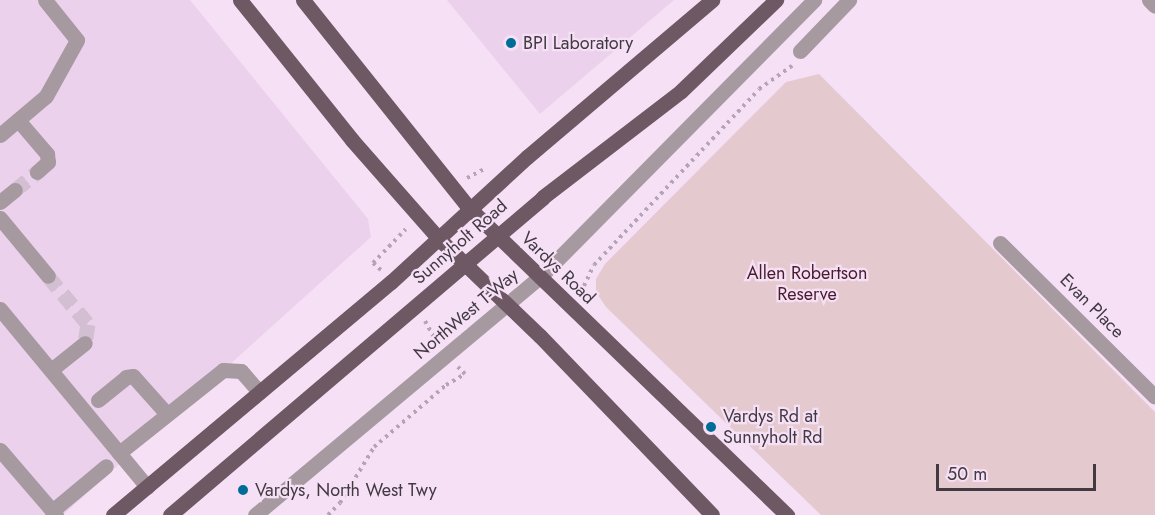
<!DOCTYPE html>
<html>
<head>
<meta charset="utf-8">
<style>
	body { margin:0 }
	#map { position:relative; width:1155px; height:515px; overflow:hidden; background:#f6e0f6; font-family:Jost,sans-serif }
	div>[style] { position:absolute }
	.built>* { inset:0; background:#ecd1ec }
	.green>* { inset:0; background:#e4c9cf }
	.minor-tunnel>* { height:15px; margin-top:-7.5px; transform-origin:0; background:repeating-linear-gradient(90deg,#d2bfd2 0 15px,transparent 0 23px) }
	.path>* { height:4px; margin-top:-2px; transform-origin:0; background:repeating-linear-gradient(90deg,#b5a4b5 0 3px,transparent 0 7.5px) }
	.minor>* { height:15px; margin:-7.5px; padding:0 7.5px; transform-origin:7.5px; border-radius:7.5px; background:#a699a0 }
	.major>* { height:15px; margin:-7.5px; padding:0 7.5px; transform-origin:7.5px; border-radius:7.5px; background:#6e5864 }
	.dots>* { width:16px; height:16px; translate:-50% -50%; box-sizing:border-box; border:3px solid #f6e0f6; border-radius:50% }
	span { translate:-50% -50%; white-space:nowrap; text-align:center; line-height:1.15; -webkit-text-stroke:4.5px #f6e0f6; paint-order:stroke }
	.poi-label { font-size:18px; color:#423a42 }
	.left { translate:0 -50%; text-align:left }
	.street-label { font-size:18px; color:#423a42 }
	.park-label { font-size:18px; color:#491c2b }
	.scale { position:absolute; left:936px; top:464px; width:160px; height:27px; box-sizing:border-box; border:3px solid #423a42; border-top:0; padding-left:8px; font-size:18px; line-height:21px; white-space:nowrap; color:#423a42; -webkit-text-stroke:4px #f6e0f6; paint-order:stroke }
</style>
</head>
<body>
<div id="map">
	<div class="built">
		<div style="clip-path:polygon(0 0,190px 0,368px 219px,371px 237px,63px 515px,0 515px)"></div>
		<div style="clip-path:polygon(447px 0,674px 0,540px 114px)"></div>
	</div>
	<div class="green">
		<div style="clip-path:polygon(819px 74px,1155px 412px,1155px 515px,821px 515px,606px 307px,596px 292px,596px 279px,605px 264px,786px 82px)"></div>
	</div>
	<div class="minor-tunnel">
		<div style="left:15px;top:190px;width:28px;rotate:-39deg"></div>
		<div style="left:48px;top:276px;width:62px;rotate:50.2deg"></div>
		<div style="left:88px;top:324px;width:19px;rotate:99deg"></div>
	</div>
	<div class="path">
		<div style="left:467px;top:178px;width:21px;rotate:-28deg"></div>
		<div style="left:381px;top:270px;width:11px;rotate:-139deg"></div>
		<div style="left:373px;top:263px;width:47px;rotate:-45.9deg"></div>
		<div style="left:584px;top:286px;width:23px;rotate:-65deg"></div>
		<div style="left:594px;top:265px;width:241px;rotate:-46.8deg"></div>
		<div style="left:759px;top:89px;width:42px;rotate:-35.2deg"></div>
		<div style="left:425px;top:321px;width:23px;rotate:61deg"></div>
		<div style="left:328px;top:515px;width:17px;rotate:-45deg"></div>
		<div style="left:340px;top:503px;width:66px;rotate:-58.7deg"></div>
		<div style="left:374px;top:447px;width:95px;rotate:-40.7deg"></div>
		<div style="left:446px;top:385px;width:22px;rotate:-30deg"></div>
		<div style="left:465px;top:374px;width:10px;rotate:-135deg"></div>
	</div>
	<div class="minor">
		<div style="left:1149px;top:0;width:8px;rotate:45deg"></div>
		<div style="left:800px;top:51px;width:71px;rotate:-46.1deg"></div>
		<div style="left:18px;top:120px;width:45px;rotate:49.5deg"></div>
		<div style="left:47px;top:154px;width:8px;rotate:83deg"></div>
		<div style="left:48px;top:162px;width:15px;rotate:138deg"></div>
		<div style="left:0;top:135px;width:60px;rotate:-40.3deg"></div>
		<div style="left:46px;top:96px;width:64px;rotate:-61deg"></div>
		<div style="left:77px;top:40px;width:51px;rotate:-128.7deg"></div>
		<div style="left:0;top:202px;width:19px;rotate:-39deg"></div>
		<div style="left:0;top:218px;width:75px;rotate:50.4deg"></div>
		<div style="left:1000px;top:243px;width:218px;rotate:44.8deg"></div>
		<div style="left:0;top:309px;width:231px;rotate:50.4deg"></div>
		<div style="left:51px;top:370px;width:43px;rotate:-38.5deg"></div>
		<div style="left:98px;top:400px;width:36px;rotate:-39deg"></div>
		<div style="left:126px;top:377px;width:7px;rotate:-8deg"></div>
		<div style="left:133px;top:376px;width:50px;rotate:48.3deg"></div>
		<div style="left:0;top:450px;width:86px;rotate:49.3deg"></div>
		<div style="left:119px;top:453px;width:133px;rotate:-38.6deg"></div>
		<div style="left:223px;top:370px;width:18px;rotate:3deg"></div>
		<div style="left:241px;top:371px;width:28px;rotate:49deg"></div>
		<div style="left:52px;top:511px;width:70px;rotate:-39.8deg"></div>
		<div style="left:255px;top:515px;width:371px;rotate:-39.9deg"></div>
		<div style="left:540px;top:277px;width:390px;rotate:-45.3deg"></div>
	</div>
	<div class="major">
		<div style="left:240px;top:0;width:179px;rotate:51.3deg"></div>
		<div style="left:352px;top:140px;width:130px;rotate:48.7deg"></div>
		<div style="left:438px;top:238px;width:141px;rotate:43.9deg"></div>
		<div style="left:540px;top:336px;width:248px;rotate:46.1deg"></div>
		<div style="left:303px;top:0;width:268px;rotate:51.4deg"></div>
		<div style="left:470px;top:209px;width:441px;rotate:44deg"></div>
		<div style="left:113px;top:515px;width:363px;rotate:-40deg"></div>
		<div style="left:391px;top:282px;width:185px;rotate:-42.6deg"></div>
		<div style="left:527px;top:157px;width:243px;rotate:-40.3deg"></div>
		<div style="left:170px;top:515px;width:490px;rotate:-40.4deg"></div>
		<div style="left:543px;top:197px;width:174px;rotate:-37.5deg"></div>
		<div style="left:681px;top:91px;width:132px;rotate:-43.8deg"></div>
	</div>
	<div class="dots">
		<div style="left:511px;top:43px;background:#006c98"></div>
		<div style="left:711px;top:427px;background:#006c98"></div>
		<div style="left:243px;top:490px;background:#006c98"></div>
	</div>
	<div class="poi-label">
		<span class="left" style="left:523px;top:43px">BPI Laboratory</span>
		<span class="left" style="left:723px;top:427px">Vardys Rd at<br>Sunnyholt Rd</span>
		<span class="left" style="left:255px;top:490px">Vardys, North West Twy</span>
	</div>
	<div class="street-label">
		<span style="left:460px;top:242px;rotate:-41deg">Sunnyholt Road</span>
		<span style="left:558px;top:268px;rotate:44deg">Vardys Road</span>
		<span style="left:1092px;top:306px;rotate:45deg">Evan Place</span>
		<span style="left:466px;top:314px;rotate:-40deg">NorthWest T-Way</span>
	</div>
	<div class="park-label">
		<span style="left:807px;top:284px">Allen Robertson<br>Reserve</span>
	</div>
	<div class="scale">50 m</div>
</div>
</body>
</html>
